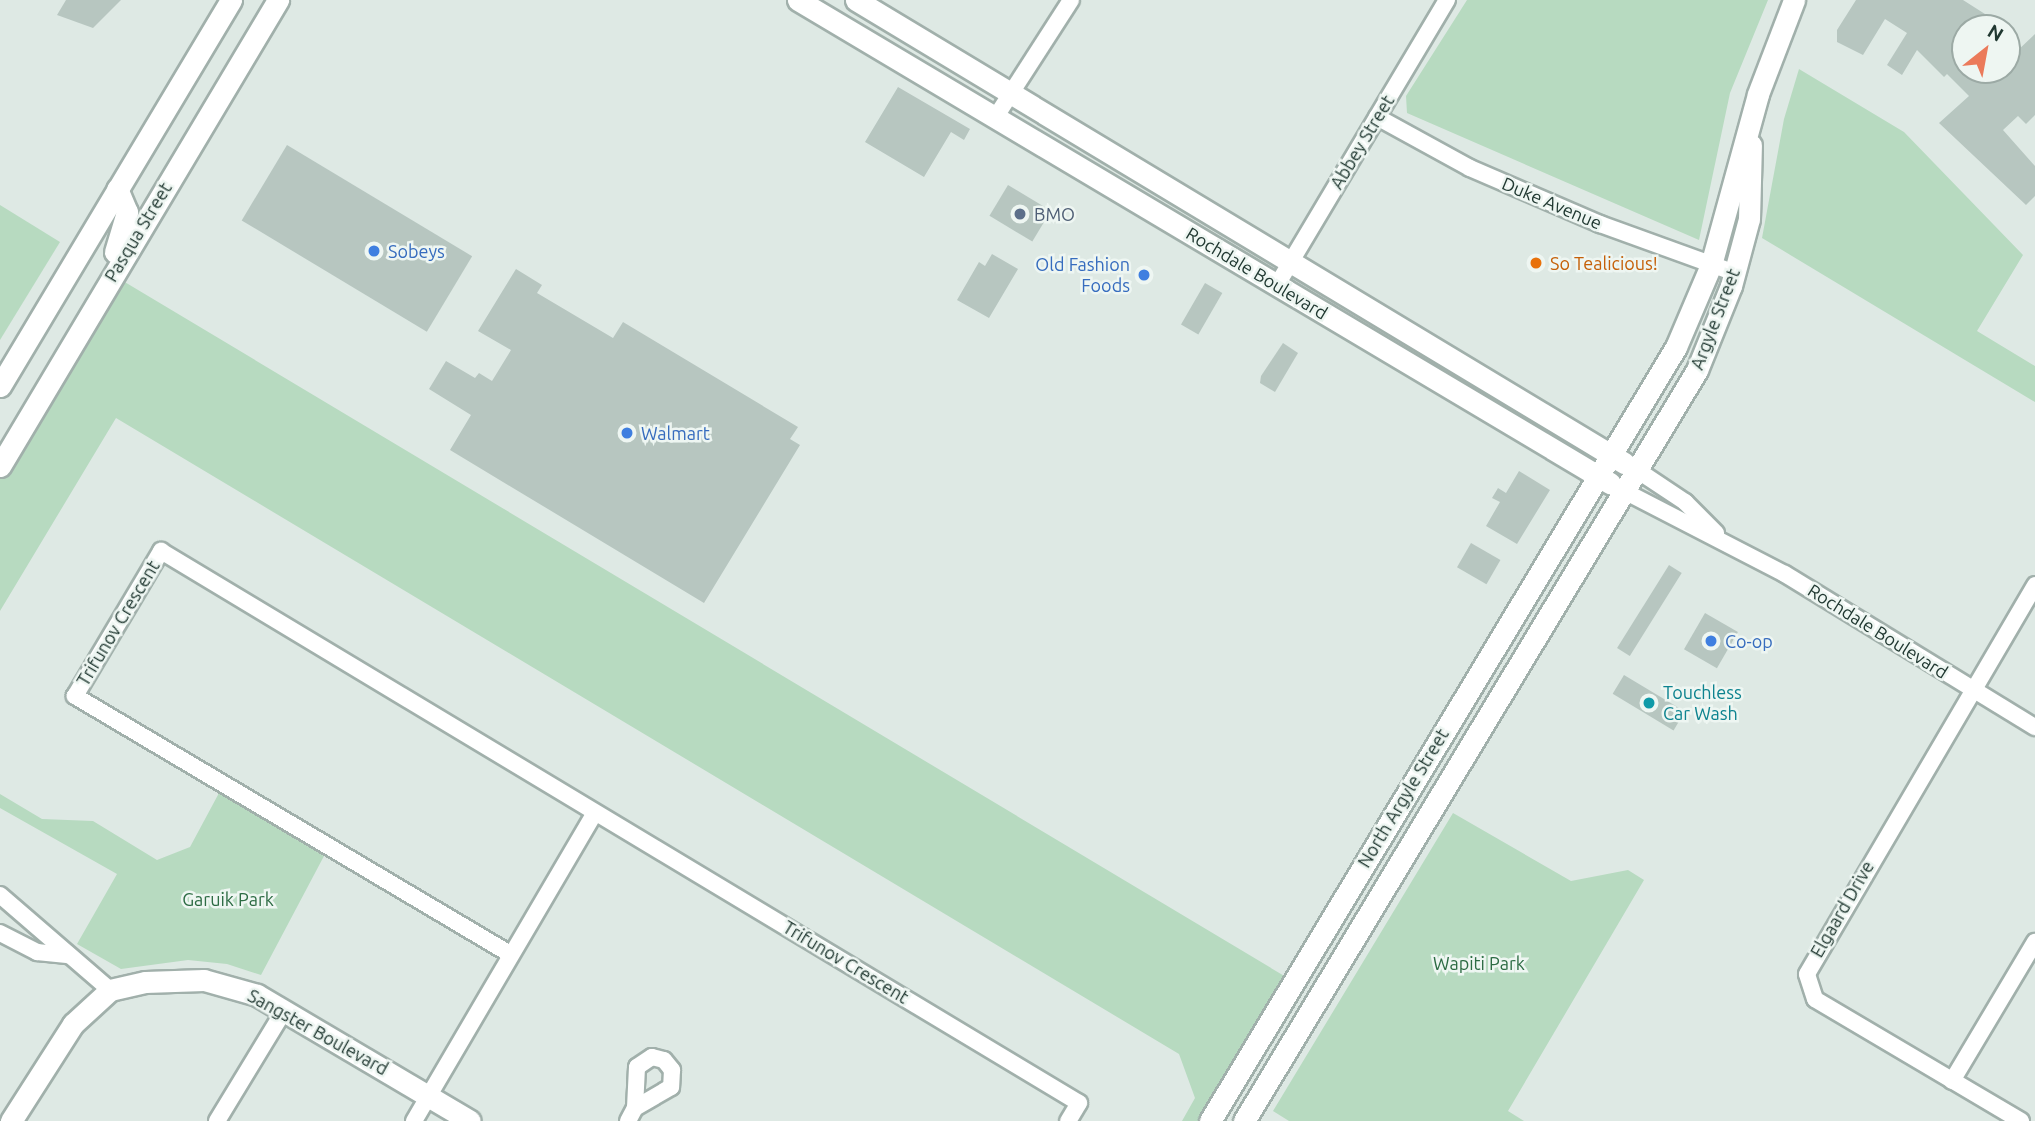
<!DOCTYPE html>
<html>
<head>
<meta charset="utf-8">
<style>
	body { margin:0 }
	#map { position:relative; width:2035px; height:1121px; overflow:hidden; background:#dee9e4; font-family:Ubuntu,sans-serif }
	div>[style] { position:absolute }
	.green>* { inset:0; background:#b7dac0 }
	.building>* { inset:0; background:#b7c6c0; transform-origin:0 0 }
	.roads { filter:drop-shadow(2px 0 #a1b0ab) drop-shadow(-2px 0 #a1b0ab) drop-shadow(0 2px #a1b0ab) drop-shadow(0 -2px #a1b0ab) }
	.street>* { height:16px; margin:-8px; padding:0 8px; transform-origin:8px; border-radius:8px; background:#fff }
	.secondary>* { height:21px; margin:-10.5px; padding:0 10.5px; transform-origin:10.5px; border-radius:10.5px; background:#fff }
	.dots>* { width:19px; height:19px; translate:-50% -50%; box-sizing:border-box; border:4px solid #eef6f2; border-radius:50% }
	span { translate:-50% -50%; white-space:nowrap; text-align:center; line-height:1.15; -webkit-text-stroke:5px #eef6f2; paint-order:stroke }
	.street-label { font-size:18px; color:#203831 }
	.service-label { font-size:18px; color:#4e5e75 }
	.left { translate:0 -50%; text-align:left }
	.shop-label { font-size:18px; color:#366cbe }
	.right { translate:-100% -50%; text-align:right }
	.food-label { font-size:18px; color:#c56008 }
	.culture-label { font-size:18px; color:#0d838f }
	.park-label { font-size:18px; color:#2d6c44 }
	.north { position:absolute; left:1951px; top:14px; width:70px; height:70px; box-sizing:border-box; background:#eef6f2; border:2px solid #9caaa5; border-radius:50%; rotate:31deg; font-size:19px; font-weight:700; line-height:28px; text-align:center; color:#203831 }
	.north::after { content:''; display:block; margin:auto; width:24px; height:32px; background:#eb7a5a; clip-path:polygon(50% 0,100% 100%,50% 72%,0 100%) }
</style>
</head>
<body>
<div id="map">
	<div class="green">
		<div style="clip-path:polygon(1467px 0,1768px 0,1730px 93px,1699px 240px,1407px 113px,1406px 96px)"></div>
		<div style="clip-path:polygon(1799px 69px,1904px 132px,2023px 255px,1977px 331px,2035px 366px,2035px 402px,1762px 238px,1784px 119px)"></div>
		<div style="clip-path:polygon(0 205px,60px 242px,0 340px)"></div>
		<div style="clip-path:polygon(118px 278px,1286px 977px,1200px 1121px,1182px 1121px,1195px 1098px,1179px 1054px,116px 418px,0 611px,0 478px)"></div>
		<div style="clip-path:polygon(219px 793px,324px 856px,261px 975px,227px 964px,188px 960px,121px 969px,77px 944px,117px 874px,0 808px,0 794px,42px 819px,93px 821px,157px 860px,190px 847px)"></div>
		<div style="clip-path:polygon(1453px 813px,1571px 881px,1628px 870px,1644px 880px,1508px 1111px,1524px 1121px,1289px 1121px,1273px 1111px)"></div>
	</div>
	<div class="building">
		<div style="clip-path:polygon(66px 0,121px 0,93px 28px,57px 15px)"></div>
		<div style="clip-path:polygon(1856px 0,1963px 0,1985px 14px,1982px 20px,1989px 28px,1965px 28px,1965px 70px,2007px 70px,2007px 42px,2016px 52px,2035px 34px,2035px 115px,2026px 124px,2018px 116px,2003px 130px,2035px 166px,2035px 196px,2026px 205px,1939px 123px,1969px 96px,1947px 74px,1944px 77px,1917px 50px,1902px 75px,1887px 65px,1907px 33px,1885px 19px,1863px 55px,1837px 42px,1837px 30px)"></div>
		<div style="clip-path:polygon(898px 87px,970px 129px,964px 140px,951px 132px,924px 177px,865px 142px)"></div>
		<div style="left:287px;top:145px;width:216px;height:88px;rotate:31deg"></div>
		<div style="left:1008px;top:185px;width:50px;height:36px;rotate:31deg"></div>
		<div style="clip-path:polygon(992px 254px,1018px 269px,989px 318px,957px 300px,979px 262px,985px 266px)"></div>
		<div style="clip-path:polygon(516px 269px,542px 285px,537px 293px,613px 338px,623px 322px,798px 427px,790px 439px,800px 445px,704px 603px,450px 450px,471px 415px,429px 389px,446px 361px,475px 378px,479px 373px,492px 381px,511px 350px,478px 331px)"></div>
		<div style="left:1205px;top:283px;width:20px;height:48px;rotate:30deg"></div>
		<div style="clip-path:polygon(1283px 343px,1298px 353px,1275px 392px,1260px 383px,1261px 376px)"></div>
		<div style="clip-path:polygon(1519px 471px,1550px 490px,1517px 544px,1486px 526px,1500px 502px,1492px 498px,1498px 488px,1506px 493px)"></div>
		<div style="left:1471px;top:543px;width:34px;height:28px;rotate:30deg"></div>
		<div style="left:1669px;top:565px;width:15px;height:98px;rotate:32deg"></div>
		<div style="left:1705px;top:613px;width:38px;height:42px;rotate:30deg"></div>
		<div style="left:1624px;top:675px;width:71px;height:22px;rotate:31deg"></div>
	</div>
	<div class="roads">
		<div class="street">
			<div style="left:1377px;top:117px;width:106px;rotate:28.7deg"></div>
			<div style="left:1470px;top:168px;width:142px;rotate:23.3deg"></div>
			<div style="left:1600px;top:224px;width:144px;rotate:19.9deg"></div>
			<div style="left:995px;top:118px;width:140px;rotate:-57.2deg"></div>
			<div style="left:1277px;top:285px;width:332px;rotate:-59.2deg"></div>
			<div style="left:1637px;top:470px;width:58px;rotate:33.7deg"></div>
			<div style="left:1685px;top:502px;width:44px;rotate:45deg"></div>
			<div style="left:1624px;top:491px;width:181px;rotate:27.3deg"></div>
			<div style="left:1785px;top:574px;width:293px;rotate:31.5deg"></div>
			<div style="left:0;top:895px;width:145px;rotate:40.8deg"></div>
			<div style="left:0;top:933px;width:42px;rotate:27.2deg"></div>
			<div style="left:37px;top:952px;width:30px;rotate:6deg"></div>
			<div style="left:510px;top:954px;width:506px;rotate:-149.33deg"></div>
			<div style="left:75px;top:696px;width:169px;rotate:-59.3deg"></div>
			<div style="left:161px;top:551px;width:1071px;rotate:31.02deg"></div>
			<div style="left:1079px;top:1103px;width:21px;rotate:121deg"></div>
			<div style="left:1952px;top:1081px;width:162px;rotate:-59.2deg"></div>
			<div style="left:217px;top:1121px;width:129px;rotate:-58.7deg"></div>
			<div style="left:414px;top:1121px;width:356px;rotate:-59.6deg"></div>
			<div style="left:628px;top:1121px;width:15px;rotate:-62deg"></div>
			<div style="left:635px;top:1108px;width:41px;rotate:-87.2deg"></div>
			<div style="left:637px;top:1067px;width:18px;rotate:-34deg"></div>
			<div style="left:652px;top:1057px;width:12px;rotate:14deg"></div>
			<div style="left:664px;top:1060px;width:13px;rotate:51deg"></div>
			<div style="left:672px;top:1070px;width:17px;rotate:93deg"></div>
			<div style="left:671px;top:1087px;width:42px;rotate:149.7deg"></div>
			<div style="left:2021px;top:1121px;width:239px;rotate:-149.4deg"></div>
			<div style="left:1815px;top:999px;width:26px;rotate:-108deg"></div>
			<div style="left:1807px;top:974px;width:451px;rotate:-59.6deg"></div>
		</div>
		<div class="secondary">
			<div style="left:798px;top:0;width:945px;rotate:30.75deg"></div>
			<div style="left:856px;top:0;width:897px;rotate:31.08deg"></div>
			<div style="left:115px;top:252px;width:42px;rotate:-73.3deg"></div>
			<div style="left:127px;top:212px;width:25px;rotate:-113deg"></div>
			<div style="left:0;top:386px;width:450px;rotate:-59.1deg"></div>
			<div style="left:0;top:466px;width:543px;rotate:-59.18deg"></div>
			<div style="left:11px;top:1121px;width:115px;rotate:-57.4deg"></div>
			<div style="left:73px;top:1024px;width:50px;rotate:-42.6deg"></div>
			<div style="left:110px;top:990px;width:36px;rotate:-13deg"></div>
			<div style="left:145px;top:982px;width:59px;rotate:-1.9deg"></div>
			<div style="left:204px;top:980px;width:55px;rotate:15.8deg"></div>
			<div style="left:257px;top:995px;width:247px;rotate:30.6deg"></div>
			<div style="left:1210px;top:1121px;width:903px;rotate:-58.95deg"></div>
			<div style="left:1676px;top:347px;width:89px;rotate:-66.9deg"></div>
			<div style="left:1711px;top:265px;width:177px;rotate:-74.6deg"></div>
			<div style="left:1758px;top:94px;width:101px;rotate:-69deg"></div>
			<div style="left:1244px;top:1121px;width:877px;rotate:-58.9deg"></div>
			<div style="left:1697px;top:370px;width:91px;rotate:-68deg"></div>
			<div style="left:1731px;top:286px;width:69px;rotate:-75deg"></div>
			<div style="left:1749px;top:219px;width:74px;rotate:-88.5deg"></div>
		</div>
	</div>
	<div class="dots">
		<div style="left:1020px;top:214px;background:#5c6f8a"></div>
		<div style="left:374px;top:251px;background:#3f7fe0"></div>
		<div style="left:1536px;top:263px;background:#e8710a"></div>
		<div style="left:1144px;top:275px;background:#3f7fe0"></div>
		<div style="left:627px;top:433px;background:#3f7fe0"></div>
		<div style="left:1711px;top:641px;background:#3f7fe0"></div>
		<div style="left:1649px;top:703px;background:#0f9aa8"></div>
	</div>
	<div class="street-label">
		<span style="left:1362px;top:142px;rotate:-59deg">Abbey Street</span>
		<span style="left:1552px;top:203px;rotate:23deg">Duke Avenue</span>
		<span style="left:138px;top:232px;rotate:-59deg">Pasqua Street</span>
		<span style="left:1257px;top:273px;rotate:31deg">Rochdale Boulevard</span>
		<span style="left:1715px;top:319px;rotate:-69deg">Argyle Street</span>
		<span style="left:118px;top:623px;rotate:-59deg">Trifunov Crescent</span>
		<span style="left:1878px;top:631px;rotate:32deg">Rochdale Boulevard</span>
		<span style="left:1403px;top:798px;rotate:-59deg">North Argyle Street</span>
		<span style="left:1842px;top:909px;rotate:-60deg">Elgaard Drive</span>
		<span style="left:846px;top:962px;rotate:31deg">Trifunov Crescent</span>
		<span style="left:318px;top:1032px;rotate:29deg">Sangster Boulevard</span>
	</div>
	<div class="service-label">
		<span class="left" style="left:1034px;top:214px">BMO</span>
	</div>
	<div class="shop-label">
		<span class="left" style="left:388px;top:251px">Sobeys</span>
		<span class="right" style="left:1130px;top:275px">Old Fashion<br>Foods</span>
		<span class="left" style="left:641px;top:433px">Walmart</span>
		<span class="left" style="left:1725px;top:641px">Co-op</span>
	</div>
	<div class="food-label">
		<span class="left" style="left:1550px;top:263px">So Tealicious!</span>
	</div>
	<div class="culture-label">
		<span class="left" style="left:1663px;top:703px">Touchless<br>Car Wash</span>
	</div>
	<div class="park-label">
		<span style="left:228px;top:899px">Garuik Park</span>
		<span style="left:1479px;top:963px">Wapiti Park</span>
	</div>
	<div class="north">N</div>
</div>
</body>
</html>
